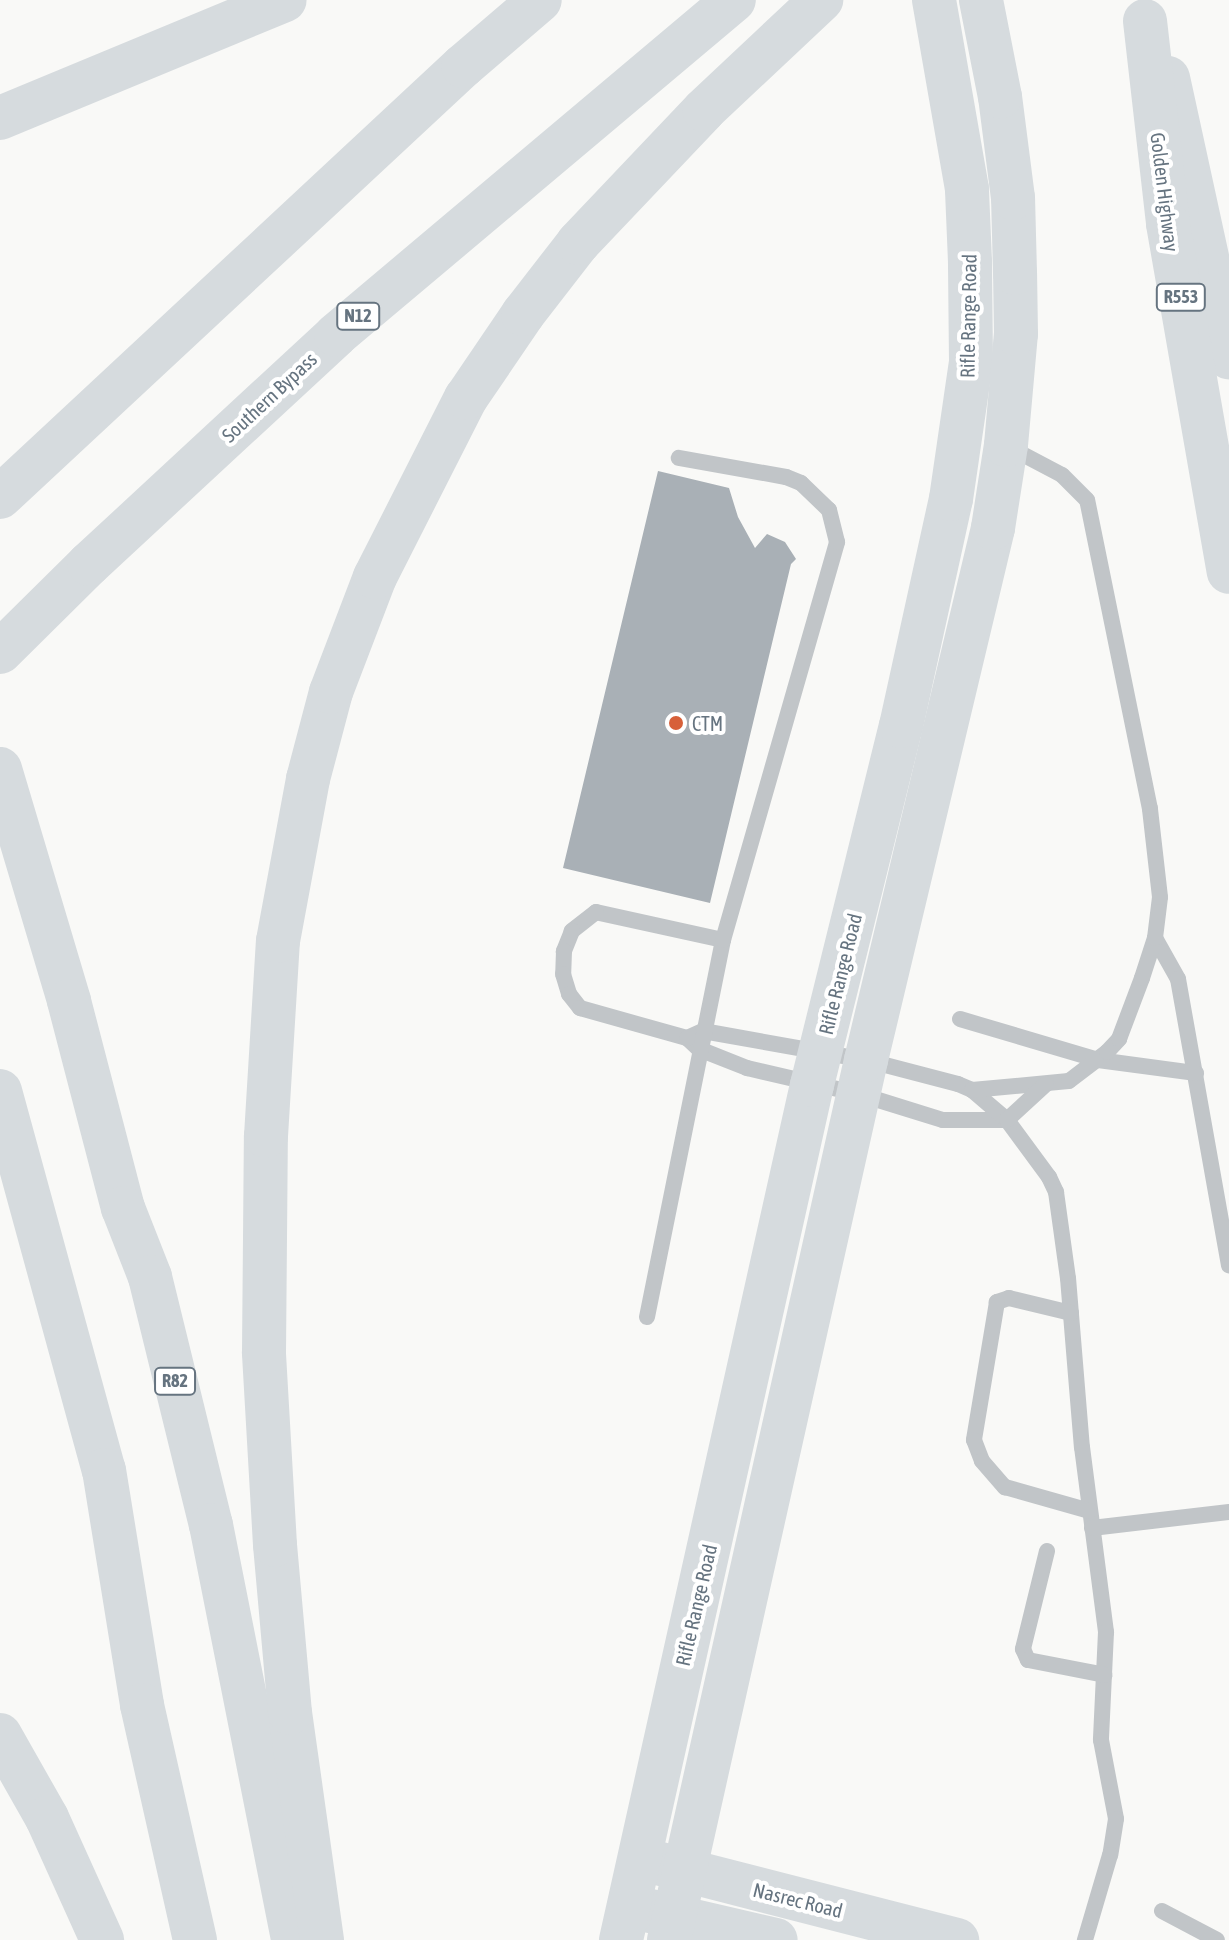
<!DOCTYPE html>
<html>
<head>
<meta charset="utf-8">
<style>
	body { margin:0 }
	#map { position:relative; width:1229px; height:1940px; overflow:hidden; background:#f9f9f7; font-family:"Asap Condensed",sans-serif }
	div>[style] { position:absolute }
	.building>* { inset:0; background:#a9b0b6 }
	.service>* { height:16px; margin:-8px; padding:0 8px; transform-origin:8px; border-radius:8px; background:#c1c5c8 }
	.secondary>* { height:44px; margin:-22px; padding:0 22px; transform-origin:22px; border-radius:22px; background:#d6dbde }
	.primary>* { height:44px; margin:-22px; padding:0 22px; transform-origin:22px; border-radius:22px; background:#d6dbde }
	.motorway>* { height:44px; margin:-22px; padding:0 22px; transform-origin:22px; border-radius:22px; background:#d6dbde }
	.dots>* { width:22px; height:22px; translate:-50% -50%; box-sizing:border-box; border:4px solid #fff; border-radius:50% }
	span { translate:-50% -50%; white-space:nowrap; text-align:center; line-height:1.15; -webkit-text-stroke:8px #fff; paint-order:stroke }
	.shield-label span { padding:2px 6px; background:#fff; border:2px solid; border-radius:6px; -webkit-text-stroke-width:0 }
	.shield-label { font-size:18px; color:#667480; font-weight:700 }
	.street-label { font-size:20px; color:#667480 }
	.poi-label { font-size:20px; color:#667480 }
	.left { translate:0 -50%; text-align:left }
</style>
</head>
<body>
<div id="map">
	<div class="building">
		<div style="clip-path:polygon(658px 471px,729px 488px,738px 517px,755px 548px,767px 534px,785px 542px,796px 559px,791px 564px,710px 903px,563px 868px)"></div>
	</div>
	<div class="service">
		<div style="left:1155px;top:938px;width:47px;rotate:60.7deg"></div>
		<div style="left:1178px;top:979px;width:291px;rotate:79.9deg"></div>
		<div style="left:723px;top:940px;width:130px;rotate:-167.6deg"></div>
		<div style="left:596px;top:912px;width:31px;rotate:142deg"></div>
		<div style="left:572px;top:931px;width:22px;rotate:112deg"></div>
		<div style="left:564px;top:951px;width:23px;rotate:92deg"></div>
		<div style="left:563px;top:974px;width:21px;rotate:73deg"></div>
		<div style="left:569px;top:994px;width:18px;rotate:52deg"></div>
		<div style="left:580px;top:1008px;width:111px;rotate:15.7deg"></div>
		<div style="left:687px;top:1038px;width:16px;rotate:43deg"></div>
		<div style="left:699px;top:1049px;width:52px;rotate:21.6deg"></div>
		<div style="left:747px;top:1068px;width:115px;rotate:13.1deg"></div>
		<div style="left:859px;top:1094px;width:88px;rotate:17.2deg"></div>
		<div style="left:943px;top:1120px;width:64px"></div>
		<div style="left:960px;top:1019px;width:144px;rotate:16.5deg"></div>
		<div style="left:1098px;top:1060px;width:99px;rotate:7.6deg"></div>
		<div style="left:687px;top:1038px;width:17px;rotate:-24deg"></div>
		<div style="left:703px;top:1031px;width:166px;rotate:10.1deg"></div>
		<div style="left:866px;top:1060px;width:95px;rotate:14.6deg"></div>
		<div style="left:958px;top:1084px;width:15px;rotate:23deg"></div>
		<div style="left:972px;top:1090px;width:46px;rotate:40.6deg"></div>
		<div style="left:1007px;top:1120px;width:71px;rotate:53.6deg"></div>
		<div style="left:1049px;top:1177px;width:17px;rotate:65deg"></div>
		<div style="left:1056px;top:1192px;width:87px;rotate:82.1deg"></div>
		<div style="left:1068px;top:1278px;width:170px;rotate:85.3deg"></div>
		<div style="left:1082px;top:1447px;width:187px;rotate:82.6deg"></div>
		<div style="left:1106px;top:1632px;width:108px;rotate:92.7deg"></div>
		<div style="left:1101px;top:1740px;width:80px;rotate:79.2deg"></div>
		<div style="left:1116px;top:1819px;width:36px;rotate:99deg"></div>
		<div style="left:1110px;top:1855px;width:89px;rotate:106.4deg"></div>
		<div style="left:972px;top:1090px;width:97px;rotate:-5.3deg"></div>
		<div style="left:1069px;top:1081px;width:48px;rotate:-37.3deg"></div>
		<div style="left:1107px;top:1052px;width:18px;rotate:-47deg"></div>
		<div style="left:1119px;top:1039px;width:65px;rotate:-69.3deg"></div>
		<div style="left:1142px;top:978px;width:42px;rotate:-72deg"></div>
		<div style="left:1155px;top:938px;width:41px;rotate:-83deg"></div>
		<div style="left:1160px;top:897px;width:89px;rotate:-96.5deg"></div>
		<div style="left:1150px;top:809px;width:315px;rotate:-101.5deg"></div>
		<div style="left:1087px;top:500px;width:35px;rotate:-135deg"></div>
		<div style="left:1062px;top:475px;width:60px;rotate:-152.2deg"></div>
		<div style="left:1007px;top:1120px;width:53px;rotate:-42.7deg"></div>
		<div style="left:1071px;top:1313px;width:64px;rotate:-166.4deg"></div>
		<div style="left:1009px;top:1298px;width:13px;rotate:162deg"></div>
		<div style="left:997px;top:1302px;width:140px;rotate:99.5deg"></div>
		<div style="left:974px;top:1440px;width:22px;rotate:69deg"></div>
		<div style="left:982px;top:1461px;width:35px;rotate:49deg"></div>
		<div style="left:1005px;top:1487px;width:88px;rotate:15.8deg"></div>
		<div style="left:647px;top:1317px;width:385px;rotate:-78.6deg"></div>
		<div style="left:723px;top:940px;width:414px;rotate:-74deg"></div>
		<div style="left:837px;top:542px;width:33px;rotate:-104deg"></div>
		<div style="left:829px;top:510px;width:39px;rotate:-136deg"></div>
		<div style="left:801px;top:483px;width:16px;rotate:-158deg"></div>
		<div style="left:786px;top:477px;width:109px;rotate:-169.9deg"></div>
		<div style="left:1092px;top:1528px;width:138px;rotate:-6.7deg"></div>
		<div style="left:1047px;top:1551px;width:101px;rotate:103.8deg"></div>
		<div style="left:1023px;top:1649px;width:12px;rotate:66deg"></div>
		<div style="left:1028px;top:1660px;width:78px;rotate:11deg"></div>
		<div style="left:1162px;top:1911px;width:62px;rotate:27.8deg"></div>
	</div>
	<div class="secondary">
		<div style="left:657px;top:1863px;width:310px;rotate:14.4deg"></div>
		<div style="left:646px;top:1910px;width:133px;rotate:13deg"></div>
		<div style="left:621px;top:1940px;width:876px;rotate:-77.41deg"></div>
		<div style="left:812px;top:1085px;width:370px;rotate:-76.1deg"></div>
		<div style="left:901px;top:726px;width:232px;rotate:-77.6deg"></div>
		<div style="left:951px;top:499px;width:138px;rotate:-81.7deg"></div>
		<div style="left:971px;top:362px;width:100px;rotate:-90.6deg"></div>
		<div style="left:970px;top:262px;width:73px;rotate:-92.4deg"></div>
		<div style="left:967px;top:189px;width:192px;rotate:-99.9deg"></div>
		<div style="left:669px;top:1940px;width:902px;rotate:-77.38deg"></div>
		<div style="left:866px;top:1060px;width:547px;rotate:-76.57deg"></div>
		<div style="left:993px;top:528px;width:84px;rotate:-81.1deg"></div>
		<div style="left:1006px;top:445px;width:111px;rotate:-84.9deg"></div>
		<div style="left:1016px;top:334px;width:61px;rotate:-90.9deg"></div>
		<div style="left:1015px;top:273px;width:75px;rotate:-91.5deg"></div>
		<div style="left:1013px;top:198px;width:102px;rotate:-97.3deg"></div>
		<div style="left:1000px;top:97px;width:99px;rotate:-101.1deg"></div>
	</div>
	<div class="primary">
		<div style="left:1168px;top:78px;width:286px;rotate:77.7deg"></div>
	</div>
	<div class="motorway">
		<div style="left:1145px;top:21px;width:204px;rotate:83.5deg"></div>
		<div style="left:1168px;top:224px;width:353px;rotate:80.1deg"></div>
		<div style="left:0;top:118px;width:308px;rotate:-22.5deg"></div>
		<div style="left:0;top:497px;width:633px;rotate:-42.95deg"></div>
		<div style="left:463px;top:66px;width:101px;rotate:-40.6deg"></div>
		<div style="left:0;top:652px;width:125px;rotate:-44.7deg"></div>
		<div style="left:89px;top:564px;width:337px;rotate:-42.8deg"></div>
		<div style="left:336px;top:335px;width:520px;rotate:-40.09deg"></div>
		<div style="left:0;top:769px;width:242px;rotate:73.4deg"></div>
		<div style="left:69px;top:1001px;width:214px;rotate:75.4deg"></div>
		<div style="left:123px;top:1208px;width:74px;rotate:68.6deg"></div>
		<div style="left:150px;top:1277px;width:255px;rotate:76.2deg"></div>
		<div style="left:211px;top:1525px;width:423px;rotate:78.8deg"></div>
		<div style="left:0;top:1091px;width:393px;rotate:74.7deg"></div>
		<div style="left:104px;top:1470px;width:238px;rotate:80.8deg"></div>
		<div style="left:142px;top:1705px;width:241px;rotate:77.3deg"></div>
		<div style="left:0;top:1735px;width:95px;rotate:60.5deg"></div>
		<div style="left:47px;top:1818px;width:134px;rotate:65.7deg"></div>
		<div style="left:322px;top:1940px;width:229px;rotate:-98deg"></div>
		<div style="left:290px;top:1713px;width:169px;rotate:-95.1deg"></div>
		<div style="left:275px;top:1545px;width:193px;rotate:-93.3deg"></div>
		<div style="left:264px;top:1352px;width:216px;rotate:-89.5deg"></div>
		<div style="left:266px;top:1136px;width:195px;rotate:-86.5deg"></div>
		<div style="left:278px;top:941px;width:165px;rotate:-79.5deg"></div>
		<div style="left:308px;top:779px;width:90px;rotate:-75.2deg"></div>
		<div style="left:331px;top:692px;width:123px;rotate:-69.1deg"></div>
		<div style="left:375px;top:577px;width:201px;rotate:-63.1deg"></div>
		<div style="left:466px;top:398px;width:102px;rotate:-55.8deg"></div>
		<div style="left:523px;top:314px;width:90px;rotate:-52.2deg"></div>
		<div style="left:578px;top:243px;width:183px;rotate:-46.5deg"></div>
		<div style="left:704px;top:110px;width:161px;rotate:-43.2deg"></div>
	</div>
	<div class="dots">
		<div style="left:676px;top:723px;background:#d76039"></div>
	</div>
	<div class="shield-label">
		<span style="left:1181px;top:297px">R553</span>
		<span style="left:358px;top:316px">N12</span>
		<span style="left:175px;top:1381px">R82</span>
	</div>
	<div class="street-label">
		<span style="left:1165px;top:192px;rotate:83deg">Golden Highway</span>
		<span style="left:968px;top:316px;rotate:-89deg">Rifle Range Road</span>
		<span style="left:269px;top:397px;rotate:-43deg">Southern Bypass</span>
		<span style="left:840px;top:974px;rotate:-76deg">Rifle Range Road</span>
		<span style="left:696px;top:1605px;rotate:-77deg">Rifle Range Road</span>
		<span style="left:798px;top:1900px;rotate:14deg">Nasrec Road</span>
	</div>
	<div class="poi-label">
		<span class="left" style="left:692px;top:723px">CTM</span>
	</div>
</div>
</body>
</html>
